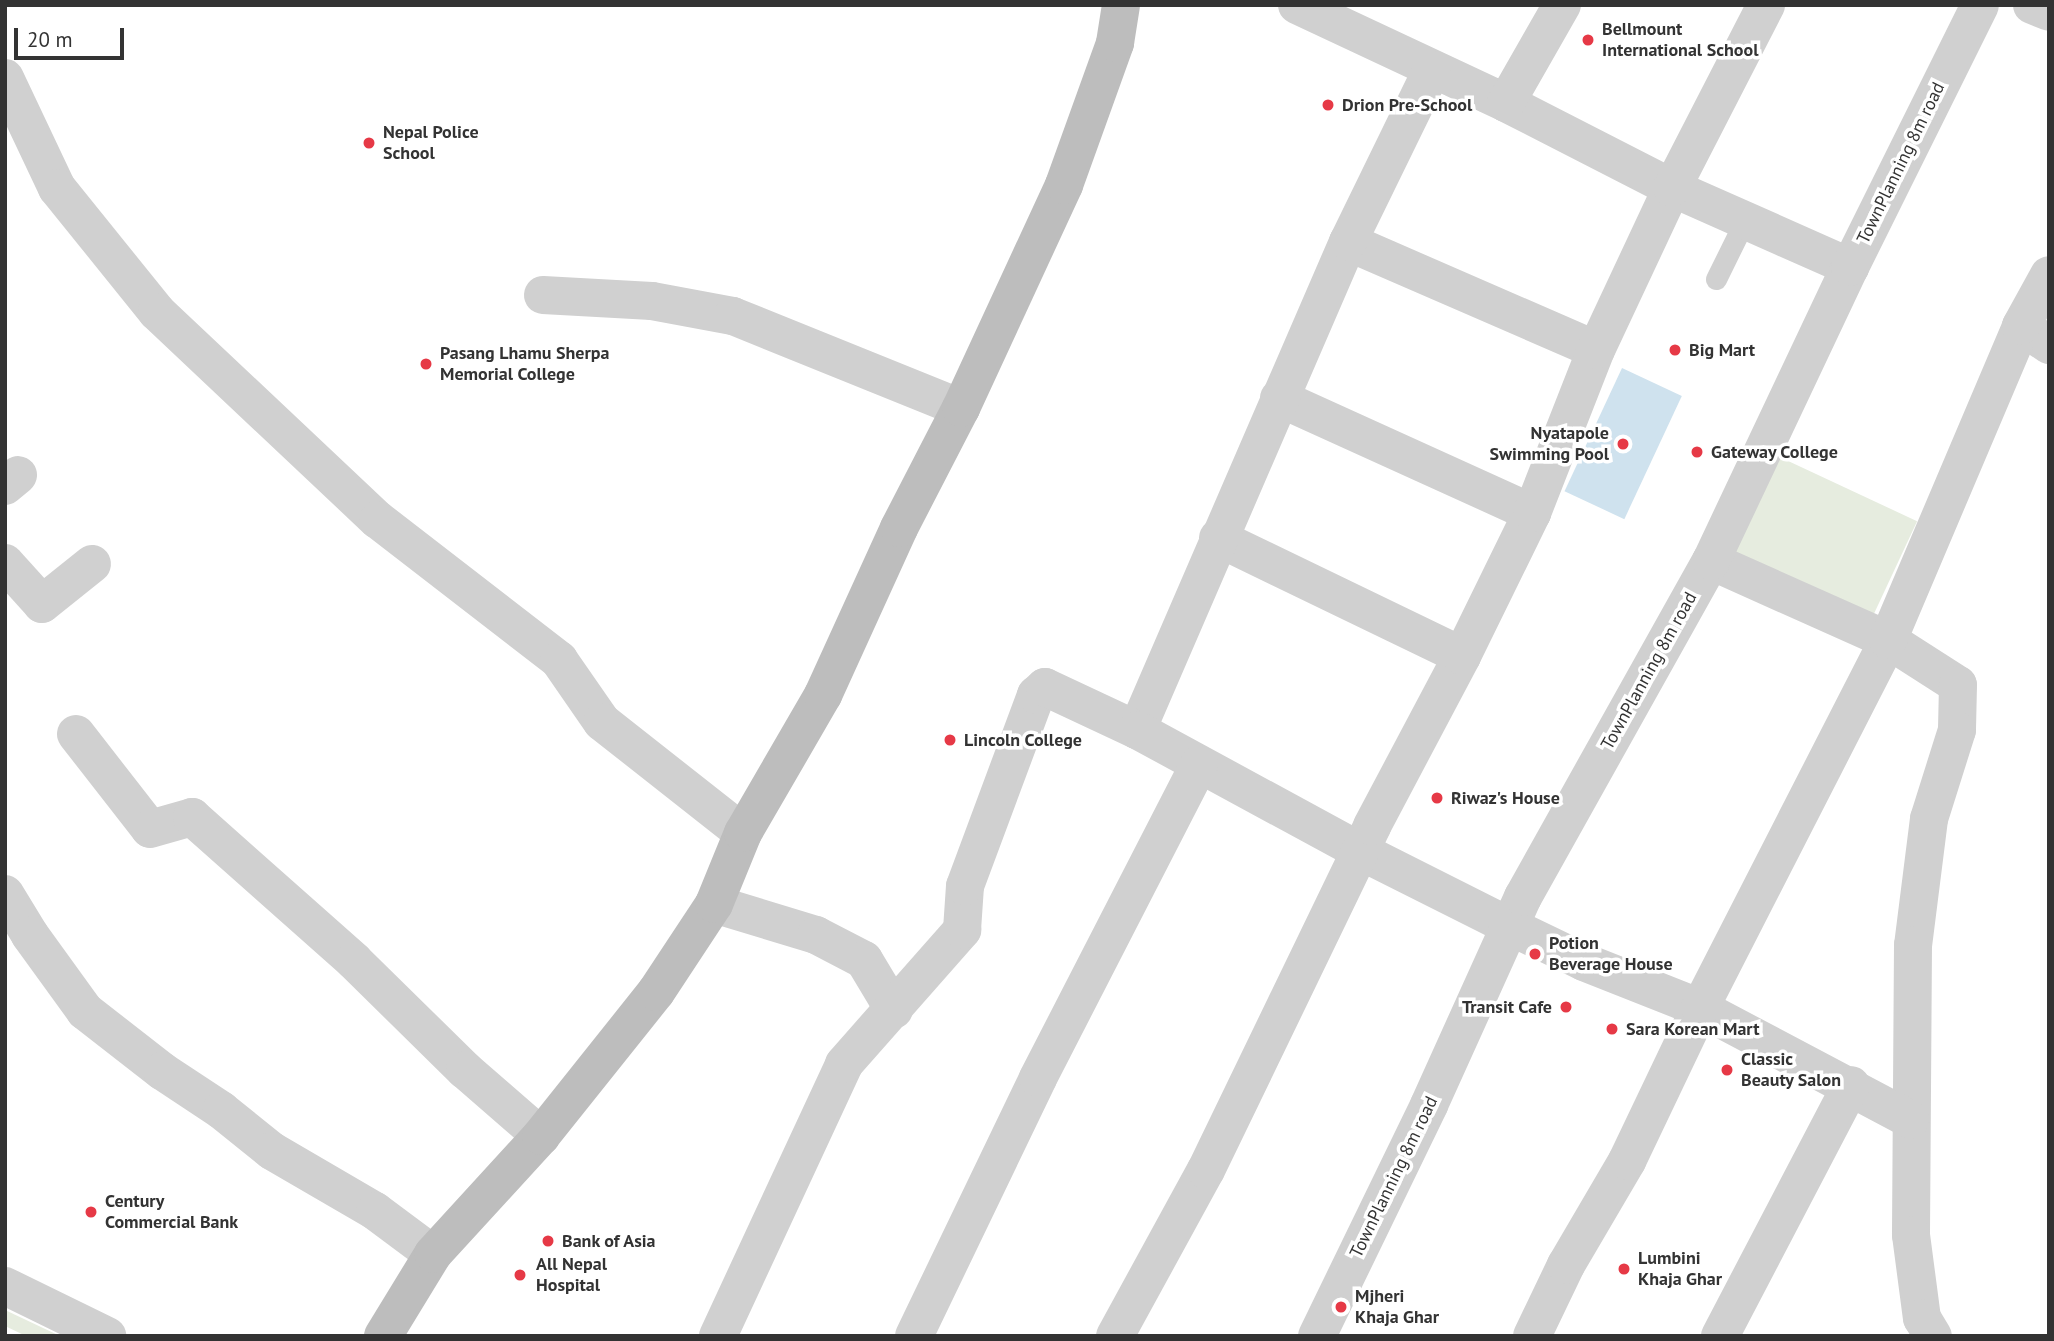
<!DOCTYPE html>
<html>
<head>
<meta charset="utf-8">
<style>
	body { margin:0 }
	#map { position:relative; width:2054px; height:1341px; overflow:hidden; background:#fff; font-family:"PT Sans",sans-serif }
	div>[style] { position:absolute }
	.green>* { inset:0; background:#e6ecdf; transform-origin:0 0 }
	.water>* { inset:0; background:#cfe2ee; transform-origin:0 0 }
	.lane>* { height:21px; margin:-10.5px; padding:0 10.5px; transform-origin:10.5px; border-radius:10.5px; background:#d0d0d0 }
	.street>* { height:38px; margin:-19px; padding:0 19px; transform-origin:19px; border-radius:19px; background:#d0d0d0 }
	.secondary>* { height:38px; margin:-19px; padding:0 19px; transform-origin:19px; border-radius:19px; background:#bdbdbd }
	.dots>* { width:19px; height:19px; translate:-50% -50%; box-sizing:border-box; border:4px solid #fff; border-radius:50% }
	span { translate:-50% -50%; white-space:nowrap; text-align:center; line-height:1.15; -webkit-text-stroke:7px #fff; paint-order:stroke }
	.poi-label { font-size:18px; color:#333; font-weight:700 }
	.left { translate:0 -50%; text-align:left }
	.right { translate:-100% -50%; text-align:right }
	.street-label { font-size:18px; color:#333 }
	.frame { position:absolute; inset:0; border:7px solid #333; pointer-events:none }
	.scale { position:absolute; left:14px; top:28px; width:110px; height:32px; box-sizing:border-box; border:4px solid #333; border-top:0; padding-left:9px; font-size:21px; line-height:24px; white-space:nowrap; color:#333; -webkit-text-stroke:5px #fff; paint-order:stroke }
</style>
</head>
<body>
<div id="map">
	<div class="green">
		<div style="left:1773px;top:454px;width:159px;height:107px;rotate:25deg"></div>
		<div style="clip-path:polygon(5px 1310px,60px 1336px,26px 1336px,5px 1326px)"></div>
	</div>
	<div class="water">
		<div style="left:1622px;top:368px;width:66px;height:136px;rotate:25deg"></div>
	</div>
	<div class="lane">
		<div style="left:1716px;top:279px;width:66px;rotate:-63.8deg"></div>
	</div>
	<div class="street">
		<div style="left:1297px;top:5px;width:231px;rotate:25.1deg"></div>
		<div style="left:1506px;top:103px;width:186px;rotate:27.1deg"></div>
		<div style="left:1672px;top:188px;width:195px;rotate:23.9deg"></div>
		<div style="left:2032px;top:5px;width:18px;rotate:22deg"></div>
		<div style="left:5px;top:78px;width:122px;rotate:64.7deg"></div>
		<div style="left:57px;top:188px;width:159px;rotate:51.1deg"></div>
		<div style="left:157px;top:312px;width:303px;rotate:43.3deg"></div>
		<div style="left:378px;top:520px;width:229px;rotate:37.7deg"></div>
		<div style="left:559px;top:660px;width:75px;rotate:55.3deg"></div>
		<div style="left:602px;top:722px;width:179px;rotate:38.2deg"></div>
		<div style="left:1506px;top:103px;width:113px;rotate:-60.3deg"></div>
		<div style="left:1348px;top:242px;width:270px;rotate:23.5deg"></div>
		<div style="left:543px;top:295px;width:109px;rotate:3.2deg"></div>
		<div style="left:652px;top:301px;width:82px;rotate:10.5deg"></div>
		<div style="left:733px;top:316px;width:246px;rotate:22deg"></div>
		<div style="left:2021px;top:326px;width:34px;rotate:34deg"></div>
		<div style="left:1279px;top:398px;width:278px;rotate:24.4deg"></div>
		<div style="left:5px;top:486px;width:17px;rotate:-40deg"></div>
		<div style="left:1218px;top:538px;width:271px;rotate:25.8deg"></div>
		<div style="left:1711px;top:561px;width:194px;rotate:24.1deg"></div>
		<div style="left:1888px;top:640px;width:83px;rotate:32.7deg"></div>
		<div style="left:1958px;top:685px;width:45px;rotate:91.3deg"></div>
		<div style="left:1957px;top:730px;width:93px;rotate:107.5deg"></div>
		<div style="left:1929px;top:819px;width:127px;rotate:97.2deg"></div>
		<div style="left:1913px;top:945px;width:290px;rotate:90.4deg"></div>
		<div style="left:1911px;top:1235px;width:84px;rotate:82.5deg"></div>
		<div style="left:1922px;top:1318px;width:21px;rotate:59deg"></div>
		<div style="left:5px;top:563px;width:55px;rotate:47.9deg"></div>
		<div style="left:42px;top:604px;width:64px;rotate:-38.7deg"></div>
		<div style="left:1137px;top:730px;width:532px;rotate:-66.62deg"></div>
		<div style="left:1348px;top:242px;width:191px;rotate:-64deg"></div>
		<div style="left:76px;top:734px;width:120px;rotate:52.1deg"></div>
		<div style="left:150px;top:829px;width:44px;rotate:-15.9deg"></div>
		<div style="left:192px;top:817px;width:217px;rotate:41.6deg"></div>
		<div style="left:354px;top:961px;width:156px;rotate:44.5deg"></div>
		<div style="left:465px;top:1070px;width:101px;rotate:41deg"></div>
		<div style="left:5px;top:894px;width:48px;rotate:58.6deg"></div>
		<div style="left:30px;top:935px;width:94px;rotate:54.1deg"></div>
		<div style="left:85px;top:1011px;width:98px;rotate:37.9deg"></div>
		<div style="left:162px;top:1071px;width:71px;rotate:33.5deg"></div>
		<div style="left:221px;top:1110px;width:65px;rotate:38.8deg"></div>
		<div style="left:272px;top:1151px;width:119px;rotate:30.2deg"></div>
		<div style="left:375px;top:1211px;width:72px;rotate:36.6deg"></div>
		<div style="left:714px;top:904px;width:107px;rotate:16.9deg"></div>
		<div style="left:816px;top:935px;width:54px;rotate:27.5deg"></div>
		<div style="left:864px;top:960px;width:58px;rotate:59deg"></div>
		<div style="left:5px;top:1286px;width:114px;rotate:26.1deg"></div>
		<div style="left:718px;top:1336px;width:300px;rotate:-65.1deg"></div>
		<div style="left:844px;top:1064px;width:179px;rotate:-48.6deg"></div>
		<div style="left:962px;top:930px;width:44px;rotate:-86.1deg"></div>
		<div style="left:965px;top:886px;width:204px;rotate:-69.6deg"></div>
		<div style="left:1036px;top:695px;width:12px;rotate:-42deg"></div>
		<div style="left:1045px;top:687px;width:102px;rotate:25.1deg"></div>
		<div style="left:1137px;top:730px;width:256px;rotate:28.5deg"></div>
		<div style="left:1362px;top:852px;width:165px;rotate:26.7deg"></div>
		<div style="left:1509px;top:926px;width:83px;rotate:25.6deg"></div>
		<div style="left:1584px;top:962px;width:125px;rotate:21.6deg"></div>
		<div style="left:1700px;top:1008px;width:238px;rotate:27.9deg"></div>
		<div style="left:914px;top:1336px;width:286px;rotate:-64.3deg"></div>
		<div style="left:1038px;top:1078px;width:352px;rotate:-62.8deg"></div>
		<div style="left:1115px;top:1336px;width:189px;rotate:-61.3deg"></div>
		<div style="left:1206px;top:1170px;width:382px;rotate:-64.2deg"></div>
		<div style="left:1372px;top:826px;width:192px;rotate:-62.1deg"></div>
		<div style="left:1462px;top:656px;width:159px;rotate:-63.9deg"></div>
		<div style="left:1532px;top:513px;width:175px;rotate:-68.6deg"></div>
		<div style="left:1596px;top:350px;width:179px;rotate:-64.9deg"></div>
		<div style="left:1672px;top:188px;width:206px;rotate:-62.8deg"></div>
		<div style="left:1317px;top:1336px;width:257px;rotate:-64.1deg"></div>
		<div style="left:1429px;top:1105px;width:228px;rotate:-65.7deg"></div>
		<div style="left:1523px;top:897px;width:385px;rotate:-60.8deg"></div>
		<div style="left:1711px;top:561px;width:325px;rotate:-64.7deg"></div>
		<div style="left:1850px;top:267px;width:292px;rotate:-63.6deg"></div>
		<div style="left:1532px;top:1336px;width:79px;rotate:-64.4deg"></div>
		<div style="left:1566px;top:1265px;width:121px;rotate:-59.6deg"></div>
		<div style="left:1627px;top:1161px;width:170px;rotate:-64.5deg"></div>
		<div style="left:1700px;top:1008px;width:413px;rotate:-62.9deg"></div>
		<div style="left:1888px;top:640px;width:341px;rotate:-67deg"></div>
		<div style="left:2021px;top:326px;width:58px;rotate:-61.2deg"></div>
		<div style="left:1720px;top:1336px;width:283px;rotate:-62.4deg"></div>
	</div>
	<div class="secondary">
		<div style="left:383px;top:1336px;width:96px;rotate:-58.6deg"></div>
		<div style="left:433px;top:1254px;width:160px;rotate:-47.5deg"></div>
		<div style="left:541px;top:1136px;width:184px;rotate:-51.4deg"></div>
		<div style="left:656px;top:992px;width:105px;rotate:-56.6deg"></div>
		<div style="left:714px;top:904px;width:77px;rotate:-67.8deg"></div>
		<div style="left:743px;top:833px;width:160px;rotate:-59.9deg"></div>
		<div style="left:823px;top:695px;width:183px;rotate:-65.5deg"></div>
		<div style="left:899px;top:528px;width:135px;rotate:-62.7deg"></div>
		<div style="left:961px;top:408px;width:246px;rotate:-65.2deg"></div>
		<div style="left:1064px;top:185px;width:151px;rotate:-70.2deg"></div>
		<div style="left:1115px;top:43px;width:38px;rotate:-81deg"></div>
	</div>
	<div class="dots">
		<div style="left:1588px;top:40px;background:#e63946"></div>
		<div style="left:1328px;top:105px;background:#e63946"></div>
		<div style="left:369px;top:143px;background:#e63946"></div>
		<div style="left:1675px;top:350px;background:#e63946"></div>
		<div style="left:426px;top:364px;background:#e63946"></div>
		<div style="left:1623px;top:444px;background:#e63946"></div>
		<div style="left:1697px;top:452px;background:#e63946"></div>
		<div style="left:950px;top:740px;background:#e63946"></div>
		<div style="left:1437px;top:798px;background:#e63946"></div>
		<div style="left:1535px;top:954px;background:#e63946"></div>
		<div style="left:1566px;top:1007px;background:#e63946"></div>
		<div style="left:1612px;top:1029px;background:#e63946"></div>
		<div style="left:1727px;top:1070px;background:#e63946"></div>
		<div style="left:91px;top:1212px;background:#e63946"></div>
		<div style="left:548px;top:1241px;background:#e63946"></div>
		<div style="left:1624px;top:1269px;background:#e63946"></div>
		<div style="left:520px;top:1275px;background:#e63946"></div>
		<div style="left:1341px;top:1307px;background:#e63946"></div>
	</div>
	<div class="poi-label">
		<span class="left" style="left:1602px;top:40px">Bellmount<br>International School</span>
		<span class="left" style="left:1342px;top:105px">Drion Pre-School</span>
		<span class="left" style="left:383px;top:143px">Nepal Police<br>School</span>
		<span class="left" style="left:1689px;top:350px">Big Mart</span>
		<span class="left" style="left:440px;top:364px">Pasang Lhamu Sherpa<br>Memorial College</span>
		<span class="right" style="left:1609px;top:444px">Nyatapole<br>Swimming Pool</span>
		<span class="left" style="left:1711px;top:452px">Gateway College</span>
		<span class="left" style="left:964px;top:740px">Lincoln College</span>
		<span class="left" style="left:1451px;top:798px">Riwaz's House</span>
		<span class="left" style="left:1549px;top:954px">Potion<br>Beverage House</span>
		<span class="right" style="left:1552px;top:1007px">Transit Cafe</span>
		<span class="left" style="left:1626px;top:1029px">Sara Korean Mart</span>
		<span class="left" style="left:1741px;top:1070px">Classic<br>Beauty Salon</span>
		<span class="left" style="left:105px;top:1212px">Century<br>Commercial Bank</span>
		<span class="left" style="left:562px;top:1241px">Bank of Asia</span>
		<span class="left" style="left:1638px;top:1269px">Lumbini<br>Khaja Ghar</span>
		<span class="left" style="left:536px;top:1275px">All Nepal<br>Hospital</span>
		<span class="left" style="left:1355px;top:1307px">Mjheri<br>Khaja Ghar</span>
	</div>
	<div class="street-label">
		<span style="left:1901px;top:163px;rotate:-64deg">TownPlanning 8m road</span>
		<span style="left:1649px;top:671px;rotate:-61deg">TownPlanning 8m road</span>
		<span style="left:1394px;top:1177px;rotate:-64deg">TownPlanning 8m road</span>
	</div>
	<div class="frame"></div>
	<div class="scale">20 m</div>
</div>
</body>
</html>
